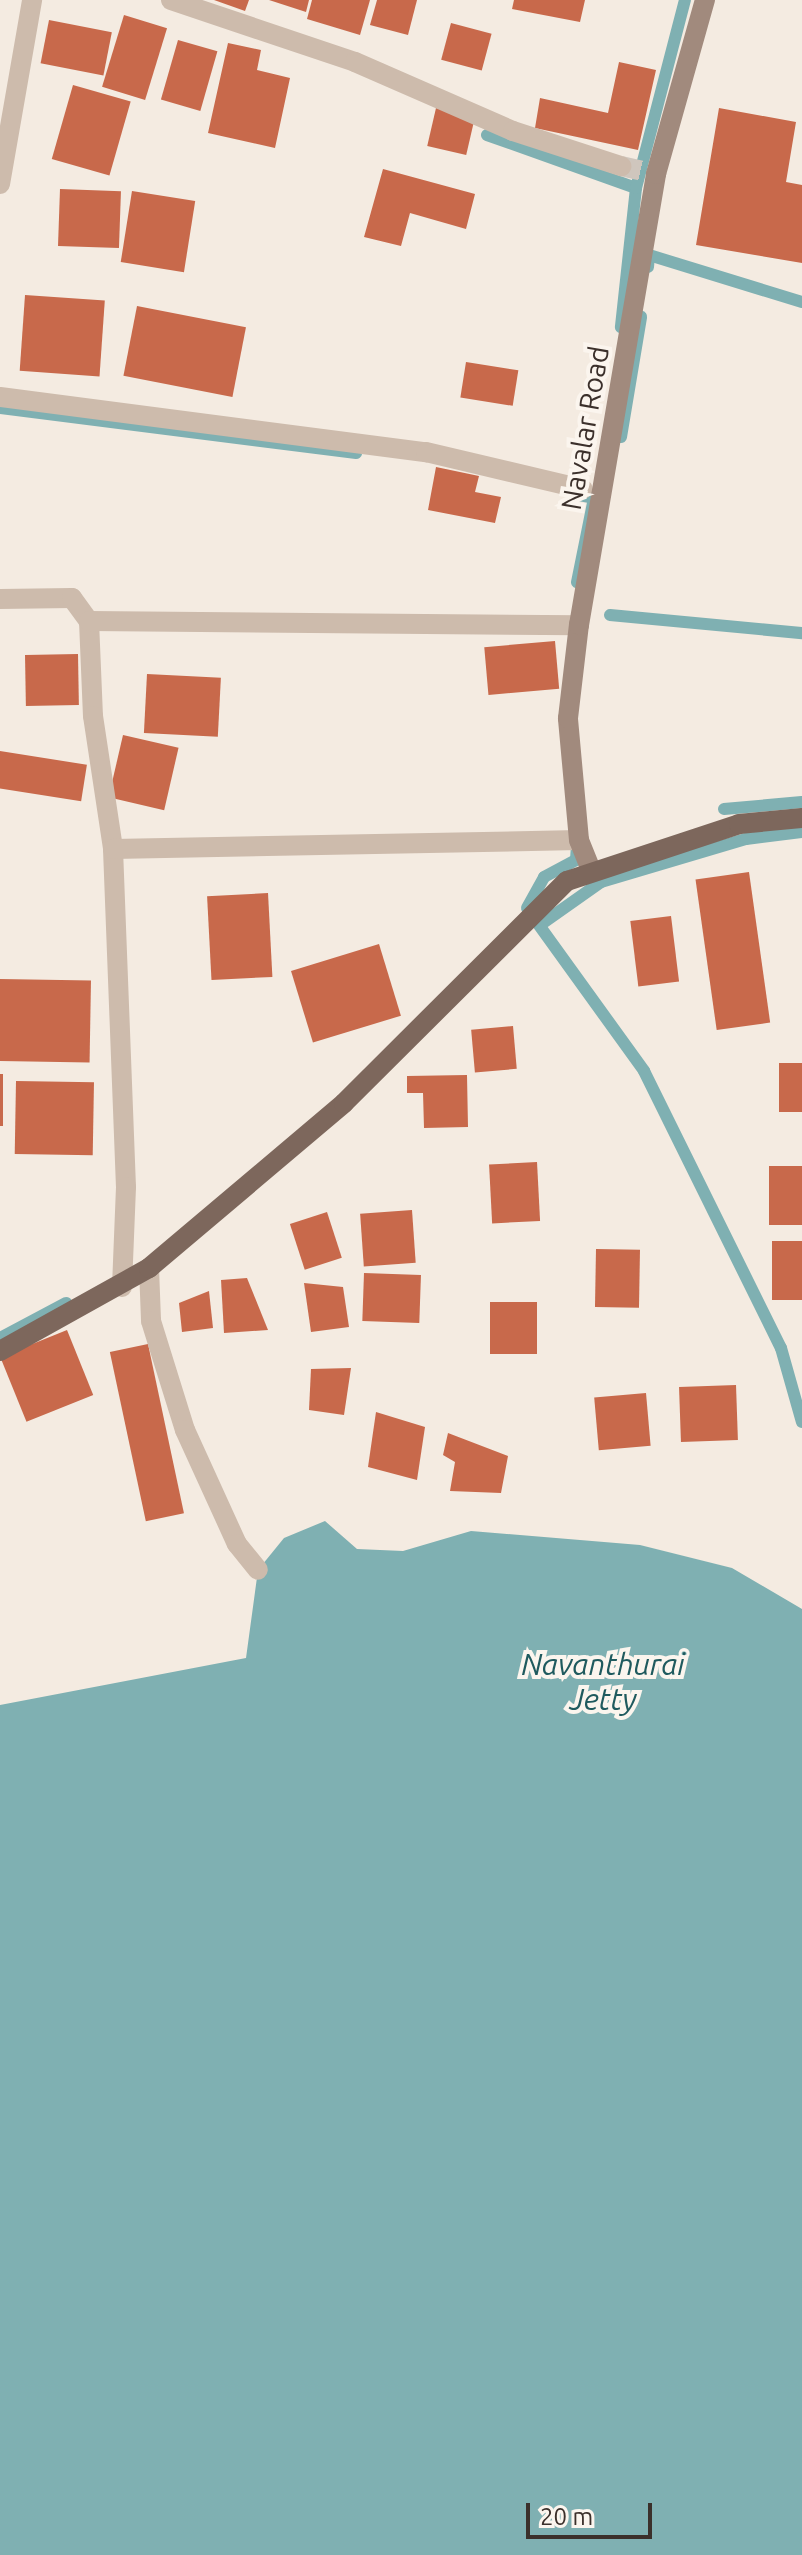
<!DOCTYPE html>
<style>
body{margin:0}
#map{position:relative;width:802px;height:2555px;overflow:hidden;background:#f4ebe1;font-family:Ubuntu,sans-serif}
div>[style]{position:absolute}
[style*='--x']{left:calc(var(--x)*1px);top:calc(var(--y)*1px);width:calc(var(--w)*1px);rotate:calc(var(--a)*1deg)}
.water>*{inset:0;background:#7fb0b2}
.stream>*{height:12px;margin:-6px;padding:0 6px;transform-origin:6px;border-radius:6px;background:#7fb0b2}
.building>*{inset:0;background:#c8694b;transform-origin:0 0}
.street-tunnel>*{height:20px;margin-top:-10px;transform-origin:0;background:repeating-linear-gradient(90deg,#cfc6bd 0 20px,transparent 0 30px)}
.street>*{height:20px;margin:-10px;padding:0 10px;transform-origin:10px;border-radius:10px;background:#cdbbac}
.secondary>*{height:20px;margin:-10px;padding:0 10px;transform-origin:10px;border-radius:10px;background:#a18a7d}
.primary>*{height:20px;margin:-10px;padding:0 10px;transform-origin:10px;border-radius:10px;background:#7d675c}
span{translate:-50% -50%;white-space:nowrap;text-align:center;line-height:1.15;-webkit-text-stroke:8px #fbf5ee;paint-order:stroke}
.street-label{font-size:28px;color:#3b302b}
.water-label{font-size:30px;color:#1f5a5e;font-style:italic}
.scale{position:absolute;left:526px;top:2503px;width:126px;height:36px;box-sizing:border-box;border:4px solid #3b302b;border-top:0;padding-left:10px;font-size:24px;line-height:28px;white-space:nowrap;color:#3b302b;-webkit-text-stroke:6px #fbf5ee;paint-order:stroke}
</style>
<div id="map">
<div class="water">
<i style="clip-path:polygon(325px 1521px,357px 1549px,403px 1551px,471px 1531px,640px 1545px,732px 1568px,802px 1609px,802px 2555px,0 2555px,0 1705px,246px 1658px,258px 1570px,284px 1538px)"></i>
</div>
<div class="stream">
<i style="--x:487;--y:135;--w:158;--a:19.6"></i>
<i style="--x:636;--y:188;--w:140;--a:96.2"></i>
<i style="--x:636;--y:188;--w:194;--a:-75.4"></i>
<i style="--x:648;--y:267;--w:12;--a:-85"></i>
<i style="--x:649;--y:255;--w:160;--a:17.1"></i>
<i style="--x:0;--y:408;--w:359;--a:7.2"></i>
<i style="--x:621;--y:437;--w:122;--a:-80.5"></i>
<i style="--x:574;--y:494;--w:20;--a:11"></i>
<i style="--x:594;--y:498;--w:86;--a:101.4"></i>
<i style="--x:610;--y:615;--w:193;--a:5.4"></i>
<i style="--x:724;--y:809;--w:78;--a:-5.1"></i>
<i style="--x:527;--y:908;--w:35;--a:-61"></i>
<i style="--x:544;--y:877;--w:36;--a:-28"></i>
<i style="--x:576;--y:860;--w:14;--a:-86"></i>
<i style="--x:536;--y:921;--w:185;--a:54.2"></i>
<i style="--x:644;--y:1071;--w:309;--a:63.7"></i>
<i style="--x:781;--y:1348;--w:77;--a:74.2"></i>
<i style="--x:540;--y:925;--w:75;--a:-35.2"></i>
<i style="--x:601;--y:882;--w:151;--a:-16.5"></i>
<i style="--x:746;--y:839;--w:56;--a:-7.1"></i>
<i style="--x:0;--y:1338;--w:75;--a:-27.9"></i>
</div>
<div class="building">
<i style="clip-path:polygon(214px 0,249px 0,245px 11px)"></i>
<i style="clip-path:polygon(269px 0,309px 0,306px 12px)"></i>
<i style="clip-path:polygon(312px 0,370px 0,360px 35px,307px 19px)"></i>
<i style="clip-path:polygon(377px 0,417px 0,408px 35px,370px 25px)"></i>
<i style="clip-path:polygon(514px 0,585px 0,580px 22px,512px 9px)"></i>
<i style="left:124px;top:15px;width:45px;height:75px;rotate:17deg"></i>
<i style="left:49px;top:20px;width:64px;height:44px;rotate:11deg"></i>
<i style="left:451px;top:23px;width:42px;height:38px;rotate:15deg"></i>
<i style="left:178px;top:40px;width:41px;height:62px;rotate:16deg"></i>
<i style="clip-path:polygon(228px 43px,261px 50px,257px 70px,290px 78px,275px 148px,208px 133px)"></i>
<i style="clip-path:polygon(619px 62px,656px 70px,638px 150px,535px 128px,540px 98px,608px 113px)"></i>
<i style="left:73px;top:85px;width:60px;height:77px;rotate:16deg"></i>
<i style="left:436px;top:108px;width:40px;height:39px;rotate:13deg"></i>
<i style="clip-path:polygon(719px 108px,796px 122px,786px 182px,802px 185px,802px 263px,696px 245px)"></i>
<i style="clip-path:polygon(383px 169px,475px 194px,466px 229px,410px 213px,401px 246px,364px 237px)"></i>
<i style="left:60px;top:189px;width:61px;height:57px;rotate:2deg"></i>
<i style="left:132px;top:191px;width:64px;height:72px;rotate:9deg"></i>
<i style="left:25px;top:295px;width:80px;height:76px;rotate:4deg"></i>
<i style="left:137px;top:306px;width:111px;height:71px;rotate:11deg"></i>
<i style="left:466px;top:362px;width:53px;height:36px;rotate:9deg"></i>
<i style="clip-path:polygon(436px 467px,479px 476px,475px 492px,501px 497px,495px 523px,428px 510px)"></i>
<i style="left:555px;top:641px;width:48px;height:71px;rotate:85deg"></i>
<i style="left:78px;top:654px;width:51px;height:53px;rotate:89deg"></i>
<i style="left:147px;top:674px;width:74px;height:59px;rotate:3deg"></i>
<i style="left:123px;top:735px;width:57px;height:64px;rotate:13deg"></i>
<i style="left:0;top:751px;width:88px;height:37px;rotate:9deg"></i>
<i style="left:749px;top:872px;width:152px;height:54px;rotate:82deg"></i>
<i style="left:268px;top:893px;width:84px;height:61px;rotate:87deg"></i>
<i style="left:671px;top:916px;width:66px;height:41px;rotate:83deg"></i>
<i style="left:379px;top:944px;width:75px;height:92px;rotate:73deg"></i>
<i style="left:0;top:979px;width:91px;height:82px;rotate:1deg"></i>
<i style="left:513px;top:1026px;width:43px;height:42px;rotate:85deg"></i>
<i style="left:802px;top:1063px;width:49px;height:23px;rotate:90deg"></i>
<i style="left:0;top:1074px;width:3px;height:52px"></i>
<i style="clip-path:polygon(467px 1075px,468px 1127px,424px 1128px,423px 1093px,407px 1093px,407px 1076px)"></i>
<i style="left:16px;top:1081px;width:78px;height:73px;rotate:1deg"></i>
<i style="left:537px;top:1162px;width:59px;height:48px;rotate:87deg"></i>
<i style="left:802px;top:1166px;width:59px;height:33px;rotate:90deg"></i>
<i style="left:412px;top:1210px;width:53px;height:52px;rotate:86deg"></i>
<i style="left:327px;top:1212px;width:48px;height:39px;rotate:72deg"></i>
<i style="left:802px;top:1241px;width:59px;height:30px;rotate:90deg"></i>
<i style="left:596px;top:1249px;width:44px;height:58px;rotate:1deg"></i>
<i style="left:364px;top:1273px;width:57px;height:48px;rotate:2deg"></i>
<i style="clip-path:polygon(247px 1278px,268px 1330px,224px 1333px,221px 1280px)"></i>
<i style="clip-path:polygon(304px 1283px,343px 1287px,349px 1327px,311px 1332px)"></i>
<i style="clip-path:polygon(209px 1291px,213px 1328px,182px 1332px,179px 1303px)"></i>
<i style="left:490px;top:1302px;width:47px;height:52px"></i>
<i style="left:67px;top:1330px;width:70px;height:72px;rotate:68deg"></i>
<i style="left:148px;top:1344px;width:173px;height:39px;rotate:78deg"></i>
<i style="clip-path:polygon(351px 1368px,344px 1415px,309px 1410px,311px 1369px)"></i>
<i style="left:736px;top:1385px;width:55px;height:57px;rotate:88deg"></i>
<i style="left:646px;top:1393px;width:53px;height:52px;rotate:85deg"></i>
<i style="clip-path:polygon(376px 1412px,425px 1427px,417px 1480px,368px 1467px)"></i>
<i style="clip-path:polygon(448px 1433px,508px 1456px,501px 1493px,450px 1491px,455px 1462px,443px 1455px)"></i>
</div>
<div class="street-tunnel">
<i style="--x:621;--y:166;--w:36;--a:13"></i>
</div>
<div class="street">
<i style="--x:171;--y:0;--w:194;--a:18.6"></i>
<i style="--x:355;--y:62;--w:172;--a:23.6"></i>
<i style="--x:513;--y:131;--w:114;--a:18"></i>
<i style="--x:0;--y:184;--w:187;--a:-80.1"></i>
<i style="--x:0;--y:397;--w:430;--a:7.4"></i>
<i style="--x:426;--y:452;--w:161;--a:13.3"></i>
<i style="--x:0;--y:599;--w:72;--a:-0.8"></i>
<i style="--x:72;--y:598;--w:29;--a:54"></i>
<i style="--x:89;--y:621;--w:95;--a:87.6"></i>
<i style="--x:93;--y:716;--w:134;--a:81.4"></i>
<i style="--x:113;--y:849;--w:338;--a:87.8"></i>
<i style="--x:126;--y:1187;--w:100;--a:92.3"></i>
<i style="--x:89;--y:621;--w:490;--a:0.5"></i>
<i style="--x:113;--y:849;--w:466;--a:-1.1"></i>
<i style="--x:149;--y:1268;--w:53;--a:87.8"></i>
<i style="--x:151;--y:1321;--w:114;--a:72.7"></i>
<i style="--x:185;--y:1430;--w:125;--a:65.5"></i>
<i style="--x:237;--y:1544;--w:33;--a:51"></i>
</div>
<div class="secondary">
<i style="--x:591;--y:870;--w:32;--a:-112"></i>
<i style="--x:579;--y:840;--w:122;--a:-95.2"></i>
<i style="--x:568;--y:718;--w:94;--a:-83.3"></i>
<i style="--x:579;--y:625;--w:458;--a:-80.3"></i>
<i style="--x:656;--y:174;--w:181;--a:-74.3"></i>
</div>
<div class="primary">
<i style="--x:0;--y:1351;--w:171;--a:-29.1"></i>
<i style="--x:149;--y:1268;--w:255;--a:-40.2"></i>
<i style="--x:344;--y:1103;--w:315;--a:-44.9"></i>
<i style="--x:567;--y:881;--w:181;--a:-18.3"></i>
<i style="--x:739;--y:824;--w:63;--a:-5.4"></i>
</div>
<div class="street-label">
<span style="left:585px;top:428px;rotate:-80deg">Navalar Road</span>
</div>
<div class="water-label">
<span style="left:603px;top:1681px">Navanthurai<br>Jetty</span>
</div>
<div class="scale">20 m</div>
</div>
